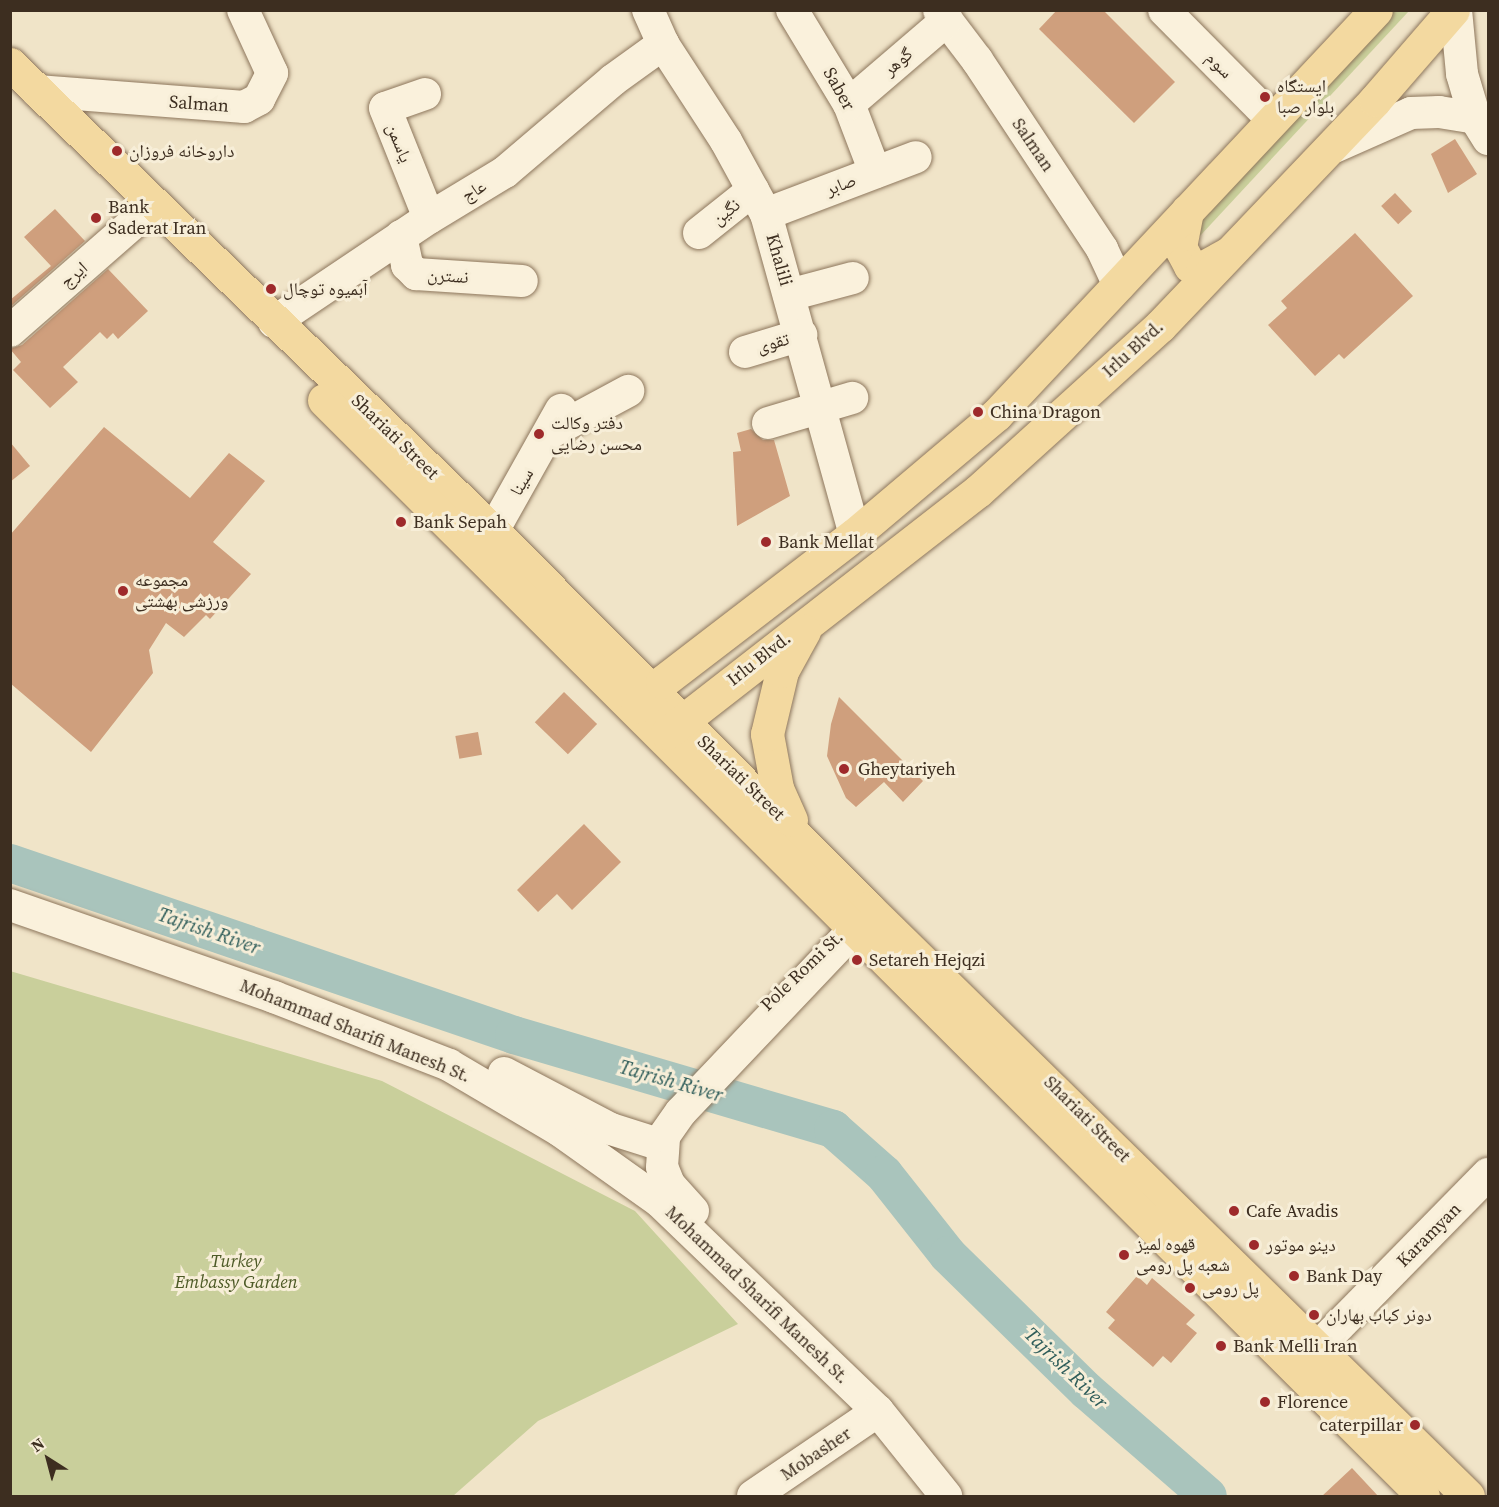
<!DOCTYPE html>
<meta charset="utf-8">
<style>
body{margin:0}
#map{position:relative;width:1499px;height:1507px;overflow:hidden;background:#f0e4c8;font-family:"Source Serif 4","Noto Naskh Arabic",serif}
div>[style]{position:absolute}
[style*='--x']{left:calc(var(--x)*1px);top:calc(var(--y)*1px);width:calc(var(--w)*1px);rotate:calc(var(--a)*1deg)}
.green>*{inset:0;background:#c9cf9b}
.river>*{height:38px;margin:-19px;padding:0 19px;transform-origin:19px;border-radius:19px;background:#a9c4bc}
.building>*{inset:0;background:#cf9f7d;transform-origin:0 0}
.roads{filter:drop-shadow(0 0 2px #8d765c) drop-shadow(0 0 2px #8d765c)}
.minor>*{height:32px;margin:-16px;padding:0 16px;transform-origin:16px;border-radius:16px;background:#faf1dc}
.major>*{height:33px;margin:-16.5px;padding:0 16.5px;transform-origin:16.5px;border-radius:16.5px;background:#f3d9a0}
.dots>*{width:16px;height:16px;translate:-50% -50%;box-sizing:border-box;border:3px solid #f7eed8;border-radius:50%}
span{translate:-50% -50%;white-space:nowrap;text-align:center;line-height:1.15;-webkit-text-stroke:6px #f7eed8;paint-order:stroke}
.street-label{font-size:18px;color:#3d2e20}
.poi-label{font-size:18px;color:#3d2e20}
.left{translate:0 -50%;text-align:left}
.right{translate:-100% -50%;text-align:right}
.park-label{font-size:18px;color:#4d5a26;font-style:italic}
.water-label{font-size:20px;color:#2f5d5a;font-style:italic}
.frame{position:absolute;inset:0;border:12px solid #3d2e20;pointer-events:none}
.north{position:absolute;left:18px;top:1429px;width:60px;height:60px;-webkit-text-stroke:4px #f7eed8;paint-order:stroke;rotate:324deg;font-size:16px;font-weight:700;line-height:24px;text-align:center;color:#3d2e20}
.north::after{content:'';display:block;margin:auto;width:21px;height:27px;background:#3d2e20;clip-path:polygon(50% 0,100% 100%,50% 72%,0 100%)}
</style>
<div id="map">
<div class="green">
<i style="clip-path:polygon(1390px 11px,1409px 11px,1199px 237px,1191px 235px,1188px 221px)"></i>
<i style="clip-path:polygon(10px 971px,382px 1081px,635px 1211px,738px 1324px,538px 1421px,453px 1496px,11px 1496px)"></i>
</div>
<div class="river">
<i style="--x:10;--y:863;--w:533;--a:18.84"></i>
<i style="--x:514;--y:1035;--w:333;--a:16.4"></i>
<i style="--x:833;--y:1129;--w:68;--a:41.4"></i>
<i style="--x:884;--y:1174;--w:103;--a:51.7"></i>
<i style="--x:948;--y:1255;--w:194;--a:44.4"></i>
<i style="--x:1087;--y:1391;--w:160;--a:41"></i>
</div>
<div class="building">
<i style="clip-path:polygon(1057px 10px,1103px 10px,1175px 82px,1134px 123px,1039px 29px)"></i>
<i style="clip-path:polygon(1455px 139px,1477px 174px,1448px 193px,1431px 154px)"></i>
<i style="left:1395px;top:193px;width:25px;height:19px;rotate:47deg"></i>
<i style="clip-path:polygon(55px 209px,85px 241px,10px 307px,10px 300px,51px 266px,24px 237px)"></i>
<i style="clip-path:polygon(1355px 233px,1413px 296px,1344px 359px,1339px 354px,1315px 376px,1268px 325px,1287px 308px,1281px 301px)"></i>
<i style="clip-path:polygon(108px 269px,148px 311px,118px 339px,113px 333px,107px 339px,100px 332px,63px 367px,78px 382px,50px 408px,13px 370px,21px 362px,10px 349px,22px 345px)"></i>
<i style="clip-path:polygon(104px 427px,190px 498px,229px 453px,265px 481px,213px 542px,251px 574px,210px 619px,206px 615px,184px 637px,166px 623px,149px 650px,153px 673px,91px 752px,10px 683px,10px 535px)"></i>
<i style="clip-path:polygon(751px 429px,763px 440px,774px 440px,790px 496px,737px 526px,733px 452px,741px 451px,737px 433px)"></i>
<i style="clip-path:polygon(10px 442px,30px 466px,10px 482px)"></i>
<i style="left:564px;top:692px;width:46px;height:42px;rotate:44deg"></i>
<i style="clip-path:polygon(839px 697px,923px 781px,903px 802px,884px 782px,856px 807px,846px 798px,827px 756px,831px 724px)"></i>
<i style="left:478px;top:732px;width:23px;height:23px;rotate:80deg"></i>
<i style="clip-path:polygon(584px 824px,621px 862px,572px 910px,557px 894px,538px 912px,517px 890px)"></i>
<i style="clip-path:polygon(1137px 1276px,1147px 1285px,1152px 1278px,1195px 1315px,1186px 1324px,1197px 1333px,1171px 1363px,1163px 1356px,1153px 1367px,1108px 1328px,1115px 1320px,1106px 1312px)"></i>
<i style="clip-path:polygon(1352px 1468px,1379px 1497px,1321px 1497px)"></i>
</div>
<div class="roads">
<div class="minor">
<i style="--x:648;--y:10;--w:37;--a:66"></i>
<i style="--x:663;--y:44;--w:116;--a:57"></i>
<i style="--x:726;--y:141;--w:83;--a:61.3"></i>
<i style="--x:766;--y:214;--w:332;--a:74.5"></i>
<i style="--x:792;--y:10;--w:110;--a:58.8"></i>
<i style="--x:849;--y:104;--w:73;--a:69.1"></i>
<i style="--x:939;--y:10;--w:63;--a:52.8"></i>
<i style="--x:977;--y:60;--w:227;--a:56.5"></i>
<i style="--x:1102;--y:249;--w:40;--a:65"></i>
<i style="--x:1164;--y:10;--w:155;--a:45.3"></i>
<i style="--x:1456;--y:10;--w:64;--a:84.6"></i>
<i style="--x:1462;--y:74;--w:46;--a:73.5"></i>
<i style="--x:1475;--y:118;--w:25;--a:58"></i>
<i style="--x:37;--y:91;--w:208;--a:4.4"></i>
<i style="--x:244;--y:107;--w:17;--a:-28"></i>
<i style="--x:259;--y:99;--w:29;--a:-63"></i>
<i style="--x:272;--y:73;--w:69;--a:-114.7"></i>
<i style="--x:425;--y:94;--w:42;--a:160.7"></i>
<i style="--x:385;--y:108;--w:118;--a:68.2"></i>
<i style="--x:849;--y:104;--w:129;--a:-40.6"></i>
<i style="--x:1334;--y:147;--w:84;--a:-23.8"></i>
<i style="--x:1411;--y:113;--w:28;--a:-2"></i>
<i style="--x:1439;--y:112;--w:36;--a:9"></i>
<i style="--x:766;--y:214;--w:160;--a:-20.8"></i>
<i style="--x:699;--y:233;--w:69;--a:-38.5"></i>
<i style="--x:401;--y:236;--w:30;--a:78"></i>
<i style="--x:407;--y:265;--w:13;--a:45"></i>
<i style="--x:416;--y:274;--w:106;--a:3.8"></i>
<i style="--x:789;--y:295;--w:66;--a:-14.9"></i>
<i style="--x:274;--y:322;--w:187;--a:-33.9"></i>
<i style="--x:429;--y:218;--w:89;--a:-31.2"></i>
<i style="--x:505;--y:172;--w:142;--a:-40.4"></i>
<i style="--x:613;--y:80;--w:62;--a:-35.8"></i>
<i style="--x:10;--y:331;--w:170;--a:-41.2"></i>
<i style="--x:745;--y:352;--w:59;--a:-16.9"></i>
<i style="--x:768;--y:423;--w:88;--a:-16.6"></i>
<i style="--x:550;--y:433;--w:89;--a:-28.3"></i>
<i style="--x:493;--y:531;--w:139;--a:-60.7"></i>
<i style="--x:10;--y:905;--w:280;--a:19.2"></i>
<i style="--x:274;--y:997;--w:188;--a:21.2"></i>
<i style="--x:449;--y:1065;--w:128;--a:30.6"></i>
<i style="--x:559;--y:1130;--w:123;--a:35.4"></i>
<i style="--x:659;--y:1201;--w:303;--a:43.8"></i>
<i style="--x:878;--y:1411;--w:109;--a:51.3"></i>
<i style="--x:504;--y:1073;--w:121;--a:27.6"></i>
<i style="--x:611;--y:1129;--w:52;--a:17.7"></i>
<i style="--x:693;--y:1211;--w:36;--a:-132"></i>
<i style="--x:669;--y:1184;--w:18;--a:-112"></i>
<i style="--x:662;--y:1167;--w:31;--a:-86"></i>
<i style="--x:664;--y:1136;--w:29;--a:-55"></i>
<i style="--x:681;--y:1112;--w:244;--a:-46.5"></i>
<i style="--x:849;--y:935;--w:11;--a:-75"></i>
<i style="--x:1318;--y:1347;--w:243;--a:-45.5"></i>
<i style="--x:753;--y:1496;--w:151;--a:-34.2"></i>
</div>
<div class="major">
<i style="--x:10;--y:64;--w:672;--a:44.04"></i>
<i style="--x:493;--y:531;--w:532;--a:45.15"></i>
<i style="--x:868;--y:908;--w:840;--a:44.42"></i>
<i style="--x:1187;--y:211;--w:37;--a:101"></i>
<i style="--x:1180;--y:247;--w:21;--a:62"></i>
<i style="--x:1190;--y:266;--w:12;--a:9"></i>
<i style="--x:1202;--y:268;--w:29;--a:-29"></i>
<i style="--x:324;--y:400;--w:1552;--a:44.92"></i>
<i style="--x:637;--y:707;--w:35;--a:-45"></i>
<i style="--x:662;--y:682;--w:243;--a:-37.5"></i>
<i style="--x:855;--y:534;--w:185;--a:-40.2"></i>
<i style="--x:996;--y:415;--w:555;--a:-46.82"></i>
<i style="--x:667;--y:733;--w:394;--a:-37.9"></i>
<i style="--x:978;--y:491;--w:246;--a:-42.2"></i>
<i style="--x:1160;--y:326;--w:312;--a:-46.4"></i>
<i style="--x:1375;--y:100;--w:119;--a:-49.1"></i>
<i style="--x:791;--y:820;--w:35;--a:-114"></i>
<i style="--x:777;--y:788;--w:55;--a:-100.5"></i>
<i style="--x:767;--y:734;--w:65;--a:-76.6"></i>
<i style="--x:782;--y:671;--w:46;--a:-61.2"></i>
</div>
</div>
<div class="dots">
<i style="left:1265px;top:97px;background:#9e2a2b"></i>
<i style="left:117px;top:151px;background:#9e2a2b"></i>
<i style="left:96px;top:218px;background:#9e2a2b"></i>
<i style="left:271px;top:289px;background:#9e2a2b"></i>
<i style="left:978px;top:412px;background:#9e2a2b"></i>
<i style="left:539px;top:434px;background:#9e2a2b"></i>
<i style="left:401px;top:522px;background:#9e2a2b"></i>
<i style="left:766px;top:542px;background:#9e2a2b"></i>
<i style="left:123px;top:591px;background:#9e2a2b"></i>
<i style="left:844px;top:769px;background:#9e2a2b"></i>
<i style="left:857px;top:960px;background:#9e2a2b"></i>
<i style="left:1234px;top:1211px;background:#9e2a2b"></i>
<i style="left:1254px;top:1245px;background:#9e2a2b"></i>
<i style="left:1124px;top:1255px;background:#9e2a2b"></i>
<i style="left:1294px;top:1276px;background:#9e2a2b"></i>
<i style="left:1190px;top:1288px;background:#9e2a2b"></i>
<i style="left:1314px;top:1315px;background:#9e2a2b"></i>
<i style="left:1221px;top:1346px;background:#9e2a2b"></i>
<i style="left:1265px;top:1402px;background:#9e2a2b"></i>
<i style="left:1415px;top:1425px;background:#9e2a2b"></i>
</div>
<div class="street-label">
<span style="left:898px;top:62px;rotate:-41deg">گوهر</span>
<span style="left:1219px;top:65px;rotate:45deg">سوم</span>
<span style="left:839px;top:89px;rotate:61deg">Saber</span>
<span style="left:199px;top:104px;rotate:4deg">Salman</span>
<span style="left:399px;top:143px;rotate:68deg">یاسمن</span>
<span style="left:1033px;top:145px;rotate:56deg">Salman</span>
<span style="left:841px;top:185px;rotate:-21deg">صابر</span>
<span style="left:474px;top:191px;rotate:-31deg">عاج</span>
<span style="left:726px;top:212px;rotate:-39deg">نگین</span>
<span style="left:779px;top:260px;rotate:74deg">Khalili</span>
<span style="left:74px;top:275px;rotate:-41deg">ایرج</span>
<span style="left:448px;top:276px;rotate:4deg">نسترن</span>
<span style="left:773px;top:343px;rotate:-16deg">تقوی</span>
<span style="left:1133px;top:349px;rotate:-42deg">Irlu Blvd.</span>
<span style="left:395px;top:437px;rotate:44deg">Shariati Street</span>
<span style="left:522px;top:482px;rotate:-60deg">سینا</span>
<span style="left:759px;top:659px;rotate:-38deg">Irlu Blvd.</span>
<span style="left:741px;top:778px;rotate:44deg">Shariati Street</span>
<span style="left:802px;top:971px;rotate:-44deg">Pole Romi St.</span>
<span style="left:355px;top:1031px;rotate:22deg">Mohammad Sharifi Manesh St.</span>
<span style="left:1087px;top:1119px;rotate:45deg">Shariati Street</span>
<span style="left:1429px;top:1235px;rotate:-45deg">Karamyan</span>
<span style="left:757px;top:1295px;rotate:44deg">Mohammad Sharifi Manesh St.</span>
<span style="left:816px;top:1454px;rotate:-34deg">Mobasher</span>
</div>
<div class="poi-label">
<span class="left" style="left:1277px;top:97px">ایستگاه<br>بلوار صبا</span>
<span class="left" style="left:129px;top:151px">داروخانه فروزان</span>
<span class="left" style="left:108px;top:218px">Bank<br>Saderat Iran</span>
<span class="left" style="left:283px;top:289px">آبمیوه توچال</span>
<span class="left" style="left:990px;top:412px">China Dragon</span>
<span class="left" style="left:551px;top:434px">دفتر وکالت<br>محسن رضایی</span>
<span class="left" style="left:413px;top:522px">Bank Sepah</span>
<span class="left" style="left:778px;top:542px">Bank Mellat</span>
<span class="left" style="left:135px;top:591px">مجموعه<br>ورزشی بهشتی</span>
<span class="left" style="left:858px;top:769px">Gheytariyeh</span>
<span class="left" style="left:869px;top:960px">Setareh Hejqzi</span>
<span class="left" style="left:1246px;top:1211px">Cafe Avadis</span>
<span class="left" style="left:1136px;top:1255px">قهوه لمیز<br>شعبه پل رومی</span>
<span class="left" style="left:1266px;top:1245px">دینو موتور</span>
<span class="left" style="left:1306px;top:1276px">Bank Day</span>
<span class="left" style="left:1202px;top:1288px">پل رومی</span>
<span class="left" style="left:1326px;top:1315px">دونر کباب بهاران</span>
<span class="left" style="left:1233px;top:1346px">Bank Melli Iran</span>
<span class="left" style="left:1277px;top:1402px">Florence</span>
<span class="right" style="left:1403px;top:1425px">caterpillar</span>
</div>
<div class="park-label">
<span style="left:236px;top:1272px">Turkey<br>Embassy Garden</span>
</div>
<div class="water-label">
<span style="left:209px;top:931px;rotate:19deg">Tajrish River</span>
<span style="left:671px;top:1081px;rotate:16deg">Tajrish River</span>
<span style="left:1066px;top:1368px;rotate:44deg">Tajrish River</span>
</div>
<div class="frame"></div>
<div class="north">N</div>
</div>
